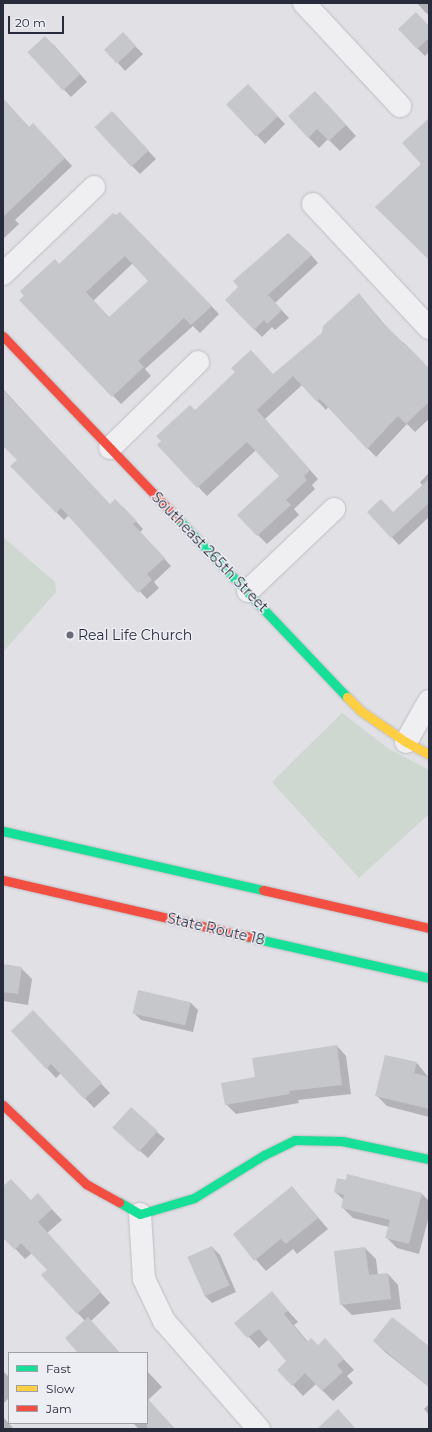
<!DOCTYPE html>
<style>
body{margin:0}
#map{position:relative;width:432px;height:1432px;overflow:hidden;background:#e0e0e5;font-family:Montserrat,sans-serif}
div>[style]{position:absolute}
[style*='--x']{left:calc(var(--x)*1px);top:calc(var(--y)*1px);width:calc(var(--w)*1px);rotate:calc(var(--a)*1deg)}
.green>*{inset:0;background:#ced7d0}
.shadow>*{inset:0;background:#0003}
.building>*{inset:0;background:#c6c7cb;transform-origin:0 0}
.roads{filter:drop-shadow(0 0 1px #bebec3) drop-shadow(0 0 1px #bebec3)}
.street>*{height:22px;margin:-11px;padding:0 11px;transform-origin:11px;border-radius:11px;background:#efeff1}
.fast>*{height:9px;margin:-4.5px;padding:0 4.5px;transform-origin:4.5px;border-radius:4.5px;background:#16e098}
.slow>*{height:9px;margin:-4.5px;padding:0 4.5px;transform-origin:4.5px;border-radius:4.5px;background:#ffcf43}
.jam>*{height:9px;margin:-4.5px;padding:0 4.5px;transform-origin:4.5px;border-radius:4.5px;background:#f24e42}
.dots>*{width:11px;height:11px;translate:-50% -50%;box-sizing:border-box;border:2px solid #edeef4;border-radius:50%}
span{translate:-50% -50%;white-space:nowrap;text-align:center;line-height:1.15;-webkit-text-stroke:3px #edeef4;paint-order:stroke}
.street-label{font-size:14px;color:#282b3c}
.poi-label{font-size:14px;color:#282b3c}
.left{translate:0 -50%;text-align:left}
.frame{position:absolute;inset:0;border:4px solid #282b3c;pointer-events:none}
.legend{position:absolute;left:8px;top:1352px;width:140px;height:72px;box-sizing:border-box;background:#edeef4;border:1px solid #9ea0aa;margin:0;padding:5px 7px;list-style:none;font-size:12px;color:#282b3c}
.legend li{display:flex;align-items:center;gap:8px;height:20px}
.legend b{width:20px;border:1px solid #9ea0aa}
.scale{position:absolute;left:8px;top:16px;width:56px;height:18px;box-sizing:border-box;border:2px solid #282b3c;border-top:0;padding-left:5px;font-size:12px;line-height:14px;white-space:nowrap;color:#282b3c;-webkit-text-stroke:3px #edeef4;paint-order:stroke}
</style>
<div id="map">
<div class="green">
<i style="clip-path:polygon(3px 537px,55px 582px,56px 592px,3px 652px)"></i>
<i style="clip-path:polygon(342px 713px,389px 749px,429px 770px,429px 814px,359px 878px,272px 782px)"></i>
</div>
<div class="shadow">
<i style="clip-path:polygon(417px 3px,429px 3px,429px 15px,425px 12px)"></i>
<i style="clip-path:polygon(429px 26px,429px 52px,425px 56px,417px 48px)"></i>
<i style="clip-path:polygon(130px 41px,143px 54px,125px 71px,118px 63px)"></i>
<i style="clip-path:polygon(53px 44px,87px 82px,71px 97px,29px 53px)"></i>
<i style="clip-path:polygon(256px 93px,285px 124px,265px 144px,228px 105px)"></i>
<i style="clip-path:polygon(3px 99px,30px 128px,41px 132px,72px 166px,15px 220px,19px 224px,3px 239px)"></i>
<i style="clip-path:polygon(326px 103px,356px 136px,340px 151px,328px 139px,319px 148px,308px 137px)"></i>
<i style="clip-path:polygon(119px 120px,156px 159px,140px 174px,132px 166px)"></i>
<i style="clip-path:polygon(evenodd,120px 213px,219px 314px,200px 333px,193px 326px,145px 369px,151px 376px,121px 404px,21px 300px,120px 213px,133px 263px,150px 281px,110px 318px,93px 301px,133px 263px)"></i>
<i style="clip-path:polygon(311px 255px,318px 263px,275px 303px,289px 318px,275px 330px,272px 327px,262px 337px,226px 300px)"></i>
<i style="clip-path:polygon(359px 294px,401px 344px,403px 342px,423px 362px,429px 375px,429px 419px,415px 432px,407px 424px,376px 457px,328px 407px,326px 410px,302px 385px,265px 419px,318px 479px,312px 485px,315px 489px,294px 509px,299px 515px,267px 544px,238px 515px,281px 476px,256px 450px,207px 496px,158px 445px,195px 411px,273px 375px,322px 333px)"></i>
<i style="clip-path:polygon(3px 389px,110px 505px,123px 507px,143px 529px,140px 532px,171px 566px,154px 582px,159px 588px,147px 599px,69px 515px,64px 520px,12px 466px,18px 460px,3px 445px)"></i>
<i style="clip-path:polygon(429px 473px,429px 517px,399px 545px,368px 512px,393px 513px,423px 486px,420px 482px)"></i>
<i style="clip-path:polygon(3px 965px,21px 968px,32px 979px,28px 1005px,3px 1001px)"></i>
<i style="clip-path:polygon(139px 991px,191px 1003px,198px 1010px,193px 1032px,141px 1020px,134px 1013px)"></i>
<i style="clip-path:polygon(42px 1021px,110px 1093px,94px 1108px,61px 1073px,56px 1078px,12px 1031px)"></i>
<i style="clip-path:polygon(337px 1046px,346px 1056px,351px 1094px,298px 1100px,299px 1103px,236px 1114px,226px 1104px)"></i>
<i style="clip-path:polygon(417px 1063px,429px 1078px,429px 1117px,387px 1106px,377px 1096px)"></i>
<i style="clip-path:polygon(157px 1132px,165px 1139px,148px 1158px,122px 1135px)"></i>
<i style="clip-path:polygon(292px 1187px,328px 1229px,297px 1254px,293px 1249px,266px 1271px,234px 1235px)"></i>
<i style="clip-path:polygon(3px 1188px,31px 1201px,48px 1205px,62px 1220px,47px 1233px,110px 1303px,91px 1321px,120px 1353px,79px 1353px,85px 1321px,43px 1275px,48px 1270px,32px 1253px,25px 1259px,3px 1236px)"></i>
<i style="clip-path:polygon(335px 1192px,421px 1193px,429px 1201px,429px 1216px,419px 1254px,397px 1248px,387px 1238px,389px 1227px,353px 1218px,342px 1207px,344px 1200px)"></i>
<i style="clip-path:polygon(212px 1247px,220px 1255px,236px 1292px,212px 1303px,204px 1295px)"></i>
<i style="clip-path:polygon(365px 1248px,376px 1259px,378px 1275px,388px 1274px,398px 1285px,401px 1309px,352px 1315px,341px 1304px)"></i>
<i style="clip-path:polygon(272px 1293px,298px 1322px,294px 1325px,308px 1342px,335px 1350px,354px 1370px,347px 1376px,353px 1383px,333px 1401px,316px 1384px,303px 1396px,293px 1385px,288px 1361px,269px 1339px,259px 1348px,236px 1323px)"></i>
<i style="clip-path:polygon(374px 1341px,429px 1348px,429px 1387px,385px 1352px)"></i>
<i style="clip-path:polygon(3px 1371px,9px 1377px,9px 1398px,3px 1404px)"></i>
<i style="clip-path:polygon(147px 1371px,162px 1387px,148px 1400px,175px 1429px,139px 1429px,133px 1423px,147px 1423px)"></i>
<i style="clip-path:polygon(429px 1404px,429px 1415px,424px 1409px)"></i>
<i style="clip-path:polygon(3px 1417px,14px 1429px,3px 1429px)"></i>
</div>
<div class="building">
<i style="clip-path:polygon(416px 12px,429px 26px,429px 38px,417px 49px,398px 29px)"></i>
<i style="left:123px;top:32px;width:19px;height:26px;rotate:47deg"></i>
<i style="left:45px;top:36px;width:52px;height:24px;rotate:47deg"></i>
<i style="left:248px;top:84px;width:44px;height:30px;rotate:47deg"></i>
<i style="clip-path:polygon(315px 91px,346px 125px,329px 141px,317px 129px,308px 138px,288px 116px)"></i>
<i style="clip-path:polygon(3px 98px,29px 127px,33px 123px,65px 158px,3px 217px)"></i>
<i style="left:112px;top:111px;width:54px;height:24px;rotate:47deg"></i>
<i style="clip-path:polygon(429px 118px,429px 260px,375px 207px,421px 164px,402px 143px)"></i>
<i style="clip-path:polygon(evenodd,120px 212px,212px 306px,191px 325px,184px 318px,138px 361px,144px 367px,112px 397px,19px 300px,24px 296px,20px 291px,55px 259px,59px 264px,113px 213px,116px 215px,120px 212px,125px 256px,148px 281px,109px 317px,86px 292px,125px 256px)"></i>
<i style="clip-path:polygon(288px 233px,312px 255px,268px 295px,282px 310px,267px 324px,264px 320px,254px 330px,225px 300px,238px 287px,233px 281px)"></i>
<i style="clip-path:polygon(359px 293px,380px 320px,429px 368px,429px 402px,406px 424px,398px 416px,367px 449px,323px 402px,319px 399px,317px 402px,293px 376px,257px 410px,310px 470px,304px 476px,307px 480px,286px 500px,291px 505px,257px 536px,237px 515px,279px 476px,247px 442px,197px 488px,157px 445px,161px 441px,156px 436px,190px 405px,195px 410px,235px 372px,231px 368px,251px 350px,273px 374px,322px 333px,323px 326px)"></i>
<i style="clip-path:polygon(3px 390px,110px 504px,115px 499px,137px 521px,133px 524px,165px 558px,147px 574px,152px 580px,138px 593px,61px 508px,56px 513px,10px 466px,17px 460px,3px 446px)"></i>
<i style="clip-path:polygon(429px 479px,429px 503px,391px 538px,367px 512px,381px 499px,393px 512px)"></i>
<i style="clip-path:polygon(3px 964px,22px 967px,18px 994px,3px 992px)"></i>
<i style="left:138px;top:990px;width:54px;height:24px;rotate:13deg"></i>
<i style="clip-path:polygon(33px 1010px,102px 1083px,84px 1099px,51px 1064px,46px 1069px,11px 1031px)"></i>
<i style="clip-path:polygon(337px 1045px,342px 1085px,289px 1091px,290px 1094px,225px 1105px,221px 1083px,255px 1077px,252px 1058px)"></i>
<i style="clip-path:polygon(385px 1055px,417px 1062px,414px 1073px,429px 1077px,429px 1109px,375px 1096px)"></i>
<i style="left:131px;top:1107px;width:36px;height:28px;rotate:42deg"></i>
<i style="clip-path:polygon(347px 1174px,422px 1193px,409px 1244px,385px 1238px,390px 1220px,341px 1208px,344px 1195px,334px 1192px,337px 1178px,346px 1180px)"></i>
<i style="clip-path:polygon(11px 1179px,31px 1200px,38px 1193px,52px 1209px,38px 1222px,101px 1292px,77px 1314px,41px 1275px,47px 1270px,21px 1243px,15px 1250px,3px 1238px,3px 1186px)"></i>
<i style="clip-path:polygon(292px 1186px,318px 1218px,286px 1244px,281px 1239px,254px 1261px,233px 1234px)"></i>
<i style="left:212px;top:1246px;width:43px;height:27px;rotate:66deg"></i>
<i style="clip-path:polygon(365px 1247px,369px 1275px,388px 1273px,391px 1299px,340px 1305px,334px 1251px)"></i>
<i style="clip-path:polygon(272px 1291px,288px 1311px,284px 1314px,307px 1342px,311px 1338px,318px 1345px,325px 1338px,344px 1359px,337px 1365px,343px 1372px,322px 1391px,305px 1373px,292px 1386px,277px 1370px,286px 1361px,259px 1329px,247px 1338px,234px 1323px)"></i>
<i style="clip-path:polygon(88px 1317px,120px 1353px,78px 1353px,65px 1338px)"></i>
<i style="clip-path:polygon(392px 1317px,429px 1346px,429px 1387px,373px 1341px)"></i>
<i style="clip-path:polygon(147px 1398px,175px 1429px,147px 1429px)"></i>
<i style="clip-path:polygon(338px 1409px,356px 1429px,317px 1429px)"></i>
</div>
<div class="roads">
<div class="street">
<i style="--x:304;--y:3;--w:141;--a:47"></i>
<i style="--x:313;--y:204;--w:170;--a:46.9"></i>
<i style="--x:3;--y:274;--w:126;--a:-43.7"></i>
<i style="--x:110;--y:448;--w:123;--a:-44.3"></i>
<i style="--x:248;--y:591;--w:119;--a:-43.6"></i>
<i style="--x:406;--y:742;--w:47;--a:-60.7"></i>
<i style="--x:140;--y:1214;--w:65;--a:86.5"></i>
<i style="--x:144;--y:1279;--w:47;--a:64.5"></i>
<i style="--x:164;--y:1321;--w:144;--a:48.7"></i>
</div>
<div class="fast">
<i style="--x:177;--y:518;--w:247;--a:46.5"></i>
<i style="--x:3;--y:831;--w:267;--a:12.8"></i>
<i style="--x:249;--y:937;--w:185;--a:12.8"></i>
<i style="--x:119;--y:1202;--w:24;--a:30"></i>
<i style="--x:140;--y:1214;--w:56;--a:-16.5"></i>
<i style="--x:194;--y:1198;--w:82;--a:-31.6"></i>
<i style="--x:264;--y:1155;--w:34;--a:-26"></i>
<i style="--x:295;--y:1140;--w:47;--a:1.2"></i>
<i style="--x:342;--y:1141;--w:89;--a:11.7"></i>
</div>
<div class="slow">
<i style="--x:347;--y:697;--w:20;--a:45"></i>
<i style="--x:361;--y:711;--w:55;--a:34.6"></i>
<i style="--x:406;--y:742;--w:26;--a:28"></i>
</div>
<div class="jam">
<i style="--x:3;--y:336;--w:252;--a:46.3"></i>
<i style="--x:3;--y:880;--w:253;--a:13"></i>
<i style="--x:263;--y:890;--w:170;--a:12.9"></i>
<i style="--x:3;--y:1105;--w:115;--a:43.6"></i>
<i style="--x:86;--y:1184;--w:38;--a:29"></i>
</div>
</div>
<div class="dots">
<i style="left:70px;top:635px;background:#686a77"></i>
</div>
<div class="street-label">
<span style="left:210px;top:552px;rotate:46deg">Southeast 265th Street</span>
<span style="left:216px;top:929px;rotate:13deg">State Route 18</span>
</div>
<div class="poi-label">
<span class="left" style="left:78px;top:635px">Real Life Church</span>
</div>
<div class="frame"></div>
<ul class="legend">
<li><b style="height:5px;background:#16e098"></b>Fast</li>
<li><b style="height:5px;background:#ffcf43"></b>Slow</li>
<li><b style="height:5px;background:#f24e42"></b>Jam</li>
</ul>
<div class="scale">20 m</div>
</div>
